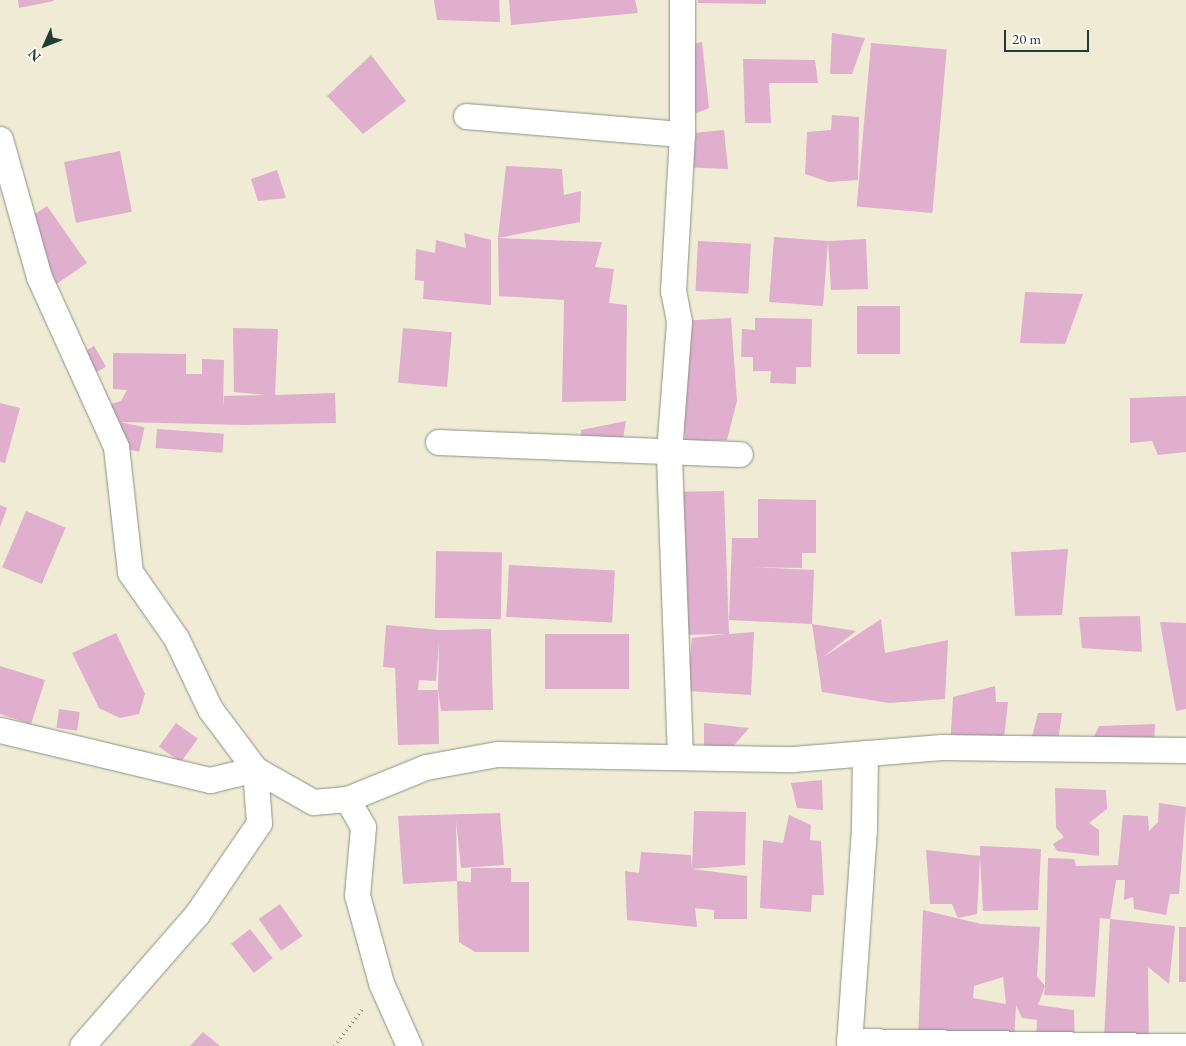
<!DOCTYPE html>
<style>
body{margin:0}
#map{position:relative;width:1186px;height:1046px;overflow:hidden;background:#f0ebd4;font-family:"EB Garamond",serif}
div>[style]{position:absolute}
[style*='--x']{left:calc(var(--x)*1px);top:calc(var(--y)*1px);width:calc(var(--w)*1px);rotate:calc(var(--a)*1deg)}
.building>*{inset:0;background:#e1afce;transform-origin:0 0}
.path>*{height:3px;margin-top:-1.5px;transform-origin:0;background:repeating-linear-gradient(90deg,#889484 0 1px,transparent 0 5px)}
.roads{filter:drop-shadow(0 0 1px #889484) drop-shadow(0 0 1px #889484)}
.street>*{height:25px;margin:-12.5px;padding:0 12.5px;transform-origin:12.5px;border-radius:12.5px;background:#fff}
span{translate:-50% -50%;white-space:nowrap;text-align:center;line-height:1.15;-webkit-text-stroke:4.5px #fdfcf7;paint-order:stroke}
.north{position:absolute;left:20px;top:20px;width:50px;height:50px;-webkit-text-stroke:4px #fdfcf7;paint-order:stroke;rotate:226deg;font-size:14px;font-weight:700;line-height:20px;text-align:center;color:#1f3d34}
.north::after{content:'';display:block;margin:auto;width:18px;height:22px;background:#1f3d34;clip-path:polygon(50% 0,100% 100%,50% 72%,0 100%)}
.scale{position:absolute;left:1004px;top:30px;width:85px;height:22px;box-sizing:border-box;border:2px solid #1f3d34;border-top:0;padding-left:6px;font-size:15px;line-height:18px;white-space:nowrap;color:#1f3d34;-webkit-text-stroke:4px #fdfcf7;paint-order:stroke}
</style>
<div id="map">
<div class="building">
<i style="clip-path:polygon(18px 0,53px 0,54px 1px,19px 8px)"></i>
<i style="clip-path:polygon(434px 0,499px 0,500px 22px,437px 20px)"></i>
<i style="clip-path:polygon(509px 0,635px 0,638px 13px,511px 25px)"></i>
<i style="clip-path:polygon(698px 0,766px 0,766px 4px,698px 3px)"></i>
<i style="clip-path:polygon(832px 33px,865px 38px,852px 74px,830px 74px)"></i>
<i style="clip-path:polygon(702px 42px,709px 108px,682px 119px,682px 46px)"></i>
<i style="left:871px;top:43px;width:76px;height:164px;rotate:5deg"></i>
<i style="clip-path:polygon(371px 55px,406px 101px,363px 134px,327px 96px)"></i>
<i style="clip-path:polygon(743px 59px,815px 60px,818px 83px,769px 83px,771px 123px,745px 123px)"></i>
<i style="clip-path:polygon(832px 115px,859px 117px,858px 180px,829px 182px,805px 174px,807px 132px,831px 130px)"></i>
<i style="clip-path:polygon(724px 130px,728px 169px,680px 167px,682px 134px)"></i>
<i style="left:120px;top:151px;width:62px;height:57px;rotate:79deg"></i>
<i style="clip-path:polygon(506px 166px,562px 169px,564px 195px,581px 191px,580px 222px,498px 238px)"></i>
<i style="clip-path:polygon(277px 170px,286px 198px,258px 201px,251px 179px)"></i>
<i style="clip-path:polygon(47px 206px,87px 263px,45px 292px,23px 222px)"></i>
<i style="clip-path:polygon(464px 233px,491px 240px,491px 305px,423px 299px,424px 281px,415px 280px,416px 249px,435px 253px,436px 240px,466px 248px)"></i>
<i style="clip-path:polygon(774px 237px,828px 241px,866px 239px,868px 289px,831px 290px,828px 241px,823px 306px,769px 302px)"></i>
<i style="clip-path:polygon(498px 238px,602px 242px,595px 267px,614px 269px,609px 303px,627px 305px,626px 401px,562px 402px,564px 300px,499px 296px)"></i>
<i style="left:698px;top:241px;width:53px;height:50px;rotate:3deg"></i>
<i style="clip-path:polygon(1025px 292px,1083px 294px,1065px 344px,1020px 343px)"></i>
<i style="left:857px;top:306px;width:43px;height:48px"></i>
<i style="clip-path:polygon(731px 318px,737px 401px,727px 440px,685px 441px,679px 321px)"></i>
<i style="clip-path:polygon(755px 318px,812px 319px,811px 367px,796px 367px,796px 384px,770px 383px,771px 371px,753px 371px,753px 357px,741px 357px,742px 329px,755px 330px)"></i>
<i style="clip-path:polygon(233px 328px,278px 329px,275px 395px,335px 393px,336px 423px,245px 425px,120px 422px,112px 419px,108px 405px,121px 401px,127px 390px,113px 389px,113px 353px,186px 354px,186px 374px,202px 374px,202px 359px,224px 360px,223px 407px,224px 396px,266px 395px,234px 392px)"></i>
<i style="left:403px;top:328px;width:49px;height:55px;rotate:5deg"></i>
<i style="left:94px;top:346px;width:24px;height:24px;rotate:60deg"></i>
<i style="clip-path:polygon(1186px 396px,1186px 452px,1158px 455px,1152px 441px,1130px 443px,1130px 398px)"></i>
<i style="clip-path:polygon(0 403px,20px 408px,5px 463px,0 462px)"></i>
<i style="clip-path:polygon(626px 421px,621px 450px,581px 449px,581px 430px)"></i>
<i style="left:120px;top:422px;width:25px;height:25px;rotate:12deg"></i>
<i style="left:157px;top:429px;width:67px;height:19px;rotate:4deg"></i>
<i style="clip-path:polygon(724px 491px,729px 634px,754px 632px,751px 695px,686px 691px,692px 638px,726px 634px,676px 635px,670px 492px)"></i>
<i style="clip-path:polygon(758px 499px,816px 500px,816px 553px,802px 553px,802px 568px,753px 567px,814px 570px,812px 624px,729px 620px,732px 538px,758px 538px)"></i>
<i style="clip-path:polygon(0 505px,7px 508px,0 527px)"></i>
<i style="left:26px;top:511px;width:43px;height:61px;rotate:23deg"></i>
<i style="clip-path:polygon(1068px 549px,1062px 615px,1015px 616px,1011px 552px)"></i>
<i style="left:436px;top:551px;width:66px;height:67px;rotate:1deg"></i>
<i style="left:509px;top:565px;width:106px;height:52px;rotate:3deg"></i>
<i style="clip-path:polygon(1140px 616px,1142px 652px,1082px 648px,1079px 617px)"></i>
<i style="clip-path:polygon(881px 619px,885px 653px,948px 640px,945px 699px,889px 703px,822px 692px,812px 624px,856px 631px,822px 658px)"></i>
<i style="clip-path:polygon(1160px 622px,1186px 623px,1186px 709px,1176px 711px)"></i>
<i style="clip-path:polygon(386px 625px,440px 630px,491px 629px,493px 710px,441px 711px,438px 690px,439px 642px,436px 681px,419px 680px,418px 690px,438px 690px,439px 744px,398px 745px,395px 668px,383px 667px)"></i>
<i style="clip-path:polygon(116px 633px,145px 694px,139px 714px,120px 718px,99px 708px,72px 653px)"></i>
<i style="left:629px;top:634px;width:55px;height:84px;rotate:90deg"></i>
<i style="clip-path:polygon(0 666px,45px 680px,31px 724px,0 714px)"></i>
<i style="clip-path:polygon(995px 686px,996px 702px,1008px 702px,1004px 739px,950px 748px,953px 697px)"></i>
<i style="left:59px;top:709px;width:21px;height:19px;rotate:8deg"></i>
<i style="clip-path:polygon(1038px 713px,1062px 713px,1057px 749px,1029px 748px)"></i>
<i style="left:176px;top:723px;width:27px;height:29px;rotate:36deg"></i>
<i style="clip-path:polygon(704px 723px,749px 728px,730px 750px,704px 758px)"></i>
<i style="clip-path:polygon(1155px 724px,1154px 750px,1091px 743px,1099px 726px)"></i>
<i style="clip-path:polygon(822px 780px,823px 810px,797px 808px,791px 783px)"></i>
<i style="clip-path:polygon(1055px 788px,1106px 790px,1107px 809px,1089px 823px,1099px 830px,1099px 856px,1057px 851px,1053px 844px,1064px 837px,1056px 828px)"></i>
<i style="clip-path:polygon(evenodd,1159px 803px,1186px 807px,1179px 894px,1170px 894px,1166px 915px,1134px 909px,1133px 897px,1124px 900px,1125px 880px,1116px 880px,1110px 919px,1100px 918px,1095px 997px,1044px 995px,1045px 986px,1038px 1005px,1074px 1010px,1075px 1044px,1036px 1044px,1037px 1020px,1022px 1018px,1016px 1005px,1014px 1043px,918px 1042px,923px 910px,981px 924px,1040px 927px,1037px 976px,1045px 986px,1048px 858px,1074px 859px,1076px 866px,1118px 865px,1123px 815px,1148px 816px,1149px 831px,1158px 822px,1159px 803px,1003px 977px,1006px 1004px,973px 998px,974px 986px,1003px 977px)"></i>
<i style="clip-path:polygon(694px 811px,746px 812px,745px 865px,692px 869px,747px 876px,747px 919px,714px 919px,714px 910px,695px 908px,697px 927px,627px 920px,625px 871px,639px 873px,641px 852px,691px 855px,692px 869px)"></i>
<i style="clip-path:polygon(500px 813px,504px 865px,461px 868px,456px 821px,457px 881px,471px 882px,471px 868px,511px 868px,511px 882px,529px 882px,529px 952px,475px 952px,459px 942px,457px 881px,403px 884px,398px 816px)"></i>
<i style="clip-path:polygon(789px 815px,811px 825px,810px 840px,821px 841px,824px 895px,812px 895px,811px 912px,760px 908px,763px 840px,783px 843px)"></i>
<i style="clip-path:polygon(980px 846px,1041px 849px,1038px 910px,983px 911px,980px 858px,977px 914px,958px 918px,952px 904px,930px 904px,926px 850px,980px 856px)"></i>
<i style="left:280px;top:904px;width:39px;height:26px;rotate:55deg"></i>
<i style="clip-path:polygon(1110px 919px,1175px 926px,1169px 984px,1148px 967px,1149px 1045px,1104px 1039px)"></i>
<i style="left:1186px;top:927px;width:55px;height:7px;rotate:90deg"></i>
<i style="left:250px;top:929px;width:37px;height:24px;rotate:52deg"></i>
<i style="clip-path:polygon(203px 1032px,220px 1046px,190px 1046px)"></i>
</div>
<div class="path">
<i style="--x:334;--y:1046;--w:48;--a:-52.7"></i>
</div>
<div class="roads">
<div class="street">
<i style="--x:466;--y:116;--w:217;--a:4.8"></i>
<i style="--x:0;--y:139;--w:143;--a:74.2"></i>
<i style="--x:39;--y:277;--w:187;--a:65.6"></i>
<i style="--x:116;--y:447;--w:126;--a:83.6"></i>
<i style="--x:130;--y:572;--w:80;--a:55.1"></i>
<i style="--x:176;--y:638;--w:79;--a:64.4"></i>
<i style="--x:210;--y:709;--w:75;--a:53.1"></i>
<i style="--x:255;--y:769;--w:54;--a:85.8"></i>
<i style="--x:259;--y:823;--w:110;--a:124.3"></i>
<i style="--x:197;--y:914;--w:175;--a:131.1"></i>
<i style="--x:438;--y:442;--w:302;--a:2.3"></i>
<i style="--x:0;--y:730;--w:216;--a:13.4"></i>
<i style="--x:210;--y:780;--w:46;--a:-13.7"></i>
<i style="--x:255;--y:769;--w:67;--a:29.6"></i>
<i style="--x:313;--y:802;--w:34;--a:-5"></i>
<i style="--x:347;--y:799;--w:85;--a:-22.1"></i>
<i style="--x:426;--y:767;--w:72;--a:-10.4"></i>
<i style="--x:497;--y:754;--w:296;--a:1"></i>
<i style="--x:793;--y:759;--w:149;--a:-4.6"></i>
<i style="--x:942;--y:747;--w:244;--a:0.7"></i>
<i style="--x:865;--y:753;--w:76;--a:90.8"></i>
<i style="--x:864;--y:829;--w:213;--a:94"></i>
<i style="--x:849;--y:1041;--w:337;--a:0.9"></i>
<i style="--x:680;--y:757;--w:305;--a:-92.1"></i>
<i style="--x:669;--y:452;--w:131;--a:-85.6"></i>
<i style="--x:679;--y:321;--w:31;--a:-101"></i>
<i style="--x:673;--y:291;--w:157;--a:-86.7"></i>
<i style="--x:682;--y:134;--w:134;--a:-90"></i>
<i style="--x:347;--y:799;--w:32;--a:60"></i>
<i style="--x:363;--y:827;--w:68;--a:95"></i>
<i style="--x:357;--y:895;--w:91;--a:74.7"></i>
<i style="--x:381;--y:983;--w:69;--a:66"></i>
</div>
</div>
<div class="north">N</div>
<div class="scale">20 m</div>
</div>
